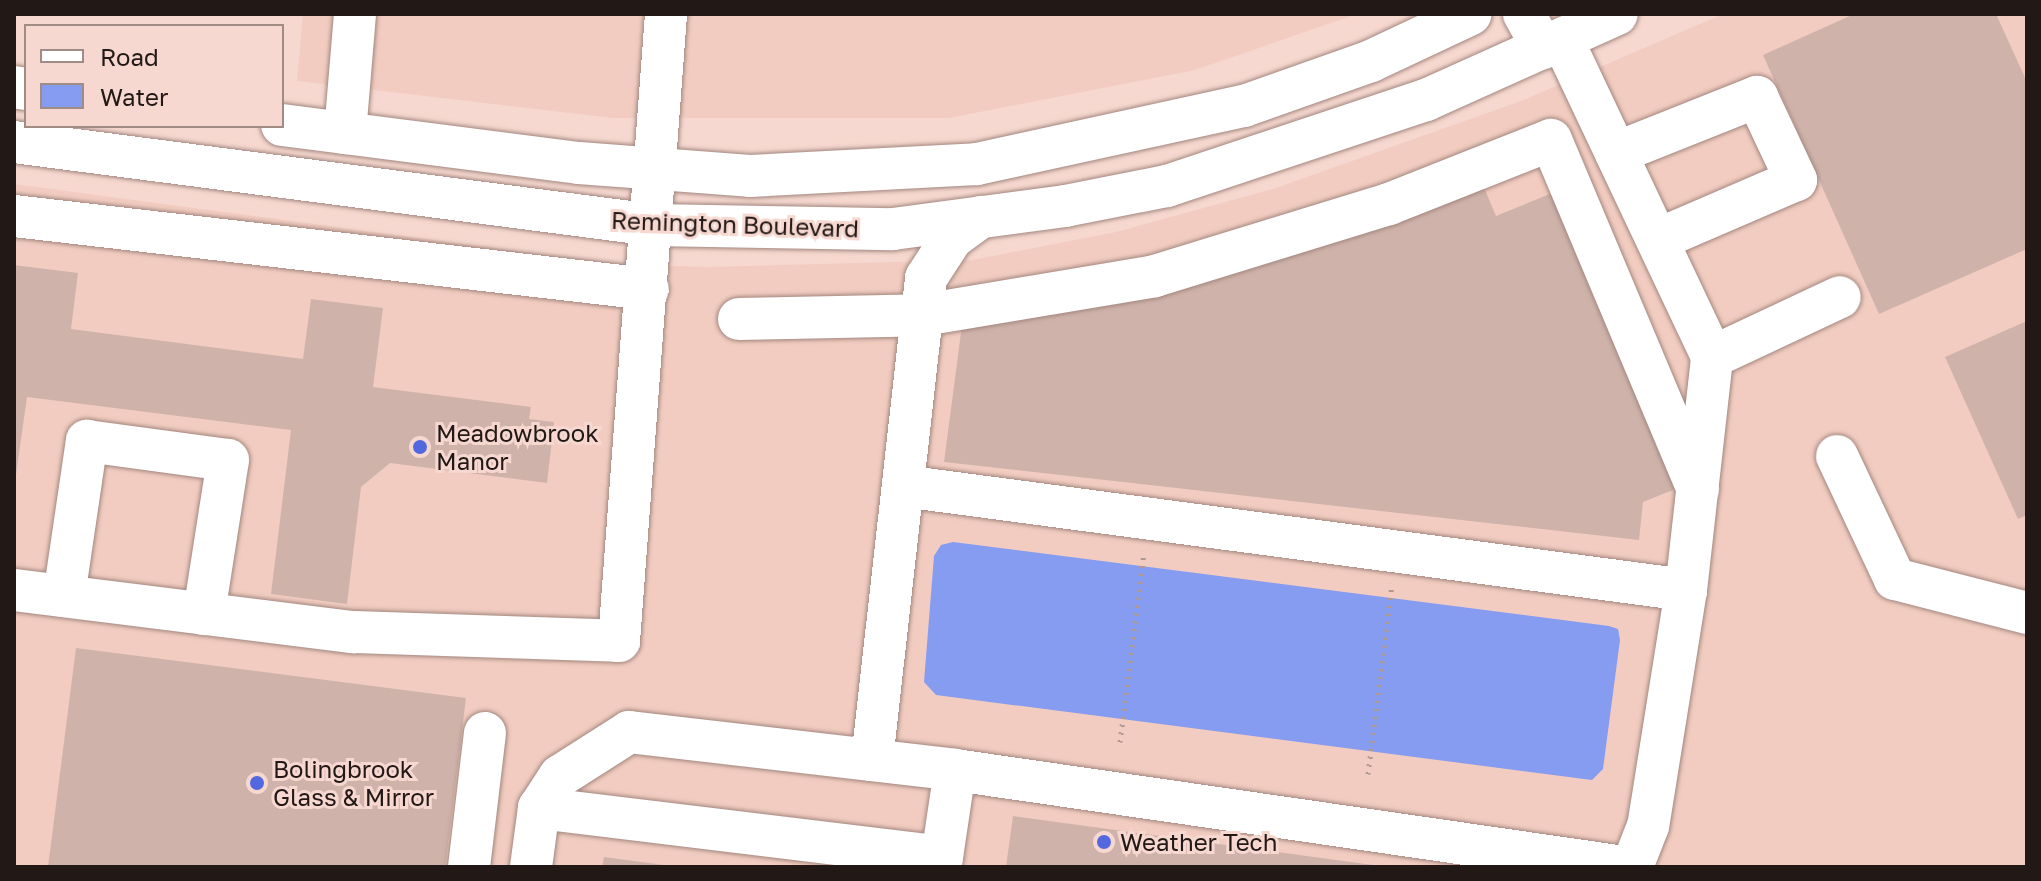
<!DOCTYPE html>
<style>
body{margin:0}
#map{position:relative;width:2041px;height:881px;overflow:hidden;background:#f6d8d0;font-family:"Golos Text",sans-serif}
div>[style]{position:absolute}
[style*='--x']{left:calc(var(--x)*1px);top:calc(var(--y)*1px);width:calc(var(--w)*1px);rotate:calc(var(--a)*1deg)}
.built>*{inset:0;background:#f2ccc1}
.water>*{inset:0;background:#869cf0}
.building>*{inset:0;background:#cfb3ab}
.path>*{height:5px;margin-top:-2.5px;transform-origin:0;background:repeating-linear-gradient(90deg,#b09992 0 2px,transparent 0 8px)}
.roads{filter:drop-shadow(0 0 2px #a2877f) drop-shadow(0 0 2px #a2877f)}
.minor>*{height:42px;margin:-21px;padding:0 21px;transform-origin:21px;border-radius:21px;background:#fff}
.dots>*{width:22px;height:22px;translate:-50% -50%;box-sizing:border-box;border:4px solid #f6d8d0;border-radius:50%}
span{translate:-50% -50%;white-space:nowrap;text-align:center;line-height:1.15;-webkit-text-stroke:6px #f6d8d0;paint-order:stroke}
.street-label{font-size:24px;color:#221815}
.poi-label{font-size:24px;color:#221815}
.left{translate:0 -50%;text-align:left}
.frame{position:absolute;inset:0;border:16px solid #221815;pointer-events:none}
.legend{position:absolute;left:24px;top:24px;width:260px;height:104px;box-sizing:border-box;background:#f6d8d0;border:2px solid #a18b85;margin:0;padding:10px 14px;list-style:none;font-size:24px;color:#221815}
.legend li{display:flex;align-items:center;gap:16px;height:40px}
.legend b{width:40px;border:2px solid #a18b85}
</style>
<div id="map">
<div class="built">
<i style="clip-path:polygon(303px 14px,1357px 14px,1195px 70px,949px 118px,612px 118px,297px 81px)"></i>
<i style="clip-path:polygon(1723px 14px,2027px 14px,2027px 867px,14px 867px,14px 184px,614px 264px,709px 267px,972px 260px,1116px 232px,1273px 189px,1521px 101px)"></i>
</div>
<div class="water">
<i style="clip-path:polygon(953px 542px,1609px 626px,1618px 629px,1620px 640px,1603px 769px,1592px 780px,936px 695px,924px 682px,934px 556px,941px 545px)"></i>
</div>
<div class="building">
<i style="clip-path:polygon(1854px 14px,1996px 14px,2027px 82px,2027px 249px,1879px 314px,1763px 55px)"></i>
<i style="clip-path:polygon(1483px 185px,1496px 216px,1552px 193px,1678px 488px,1643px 502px,1639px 540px,944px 462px,962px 325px)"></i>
<i style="clip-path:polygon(14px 265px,78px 273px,71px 329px,303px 359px,311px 299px,383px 308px,373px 387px,531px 407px,529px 419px,554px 422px,547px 483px,390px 463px,361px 487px,347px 604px,271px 594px,291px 430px,27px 397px,14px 489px)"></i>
<i style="clip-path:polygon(2027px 321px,2027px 515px,2018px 519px,1945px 357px)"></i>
<i style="clip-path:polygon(76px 648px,466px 698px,445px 867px,48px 867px)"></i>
<i style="clip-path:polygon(1013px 816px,1373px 865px,1373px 867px,1006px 867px)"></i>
<i style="clip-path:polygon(604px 857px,664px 865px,664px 867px,602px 867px)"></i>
</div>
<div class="path">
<i style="--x:1120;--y:742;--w:192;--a:-82.8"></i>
<i style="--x:1368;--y:774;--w:192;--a:-82.8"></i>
</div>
<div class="roads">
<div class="minor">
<i style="--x:1524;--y:14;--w:39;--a:61"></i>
<i style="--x:1562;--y:39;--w:352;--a:64.7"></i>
<i style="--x:1712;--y:357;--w:141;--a:-25.1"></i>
<i style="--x:14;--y:87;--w:12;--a:9"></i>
<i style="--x:282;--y:125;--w:299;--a:7.3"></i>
<i style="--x:579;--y:163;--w:171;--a:4.3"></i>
<i style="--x:750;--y:176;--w:227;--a:-3"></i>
<i style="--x:977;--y:164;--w:273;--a:-12.3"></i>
<i style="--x:1244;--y:106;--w:135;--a:-19.5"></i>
<i style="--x:1371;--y:61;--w:110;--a:-25.2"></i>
<i style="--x:345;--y:133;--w:119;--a:-85.2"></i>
<i style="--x:14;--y:142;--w:644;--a:7.4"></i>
<i style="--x:653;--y:225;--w:240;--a:1"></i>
<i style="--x:893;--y:229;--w:174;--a:-7.6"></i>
<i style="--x:1065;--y:206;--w:104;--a:-11.1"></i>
<i style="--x:1167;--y:186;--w:273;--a:-18.4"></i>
<i style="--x:1426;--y:100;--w:209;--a:-24.2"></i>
<i style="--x:1616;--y:153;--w:152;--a:-21.7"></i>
<i style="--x:1757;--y:97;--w:92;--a:64.8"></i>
<i style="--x:1796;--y:180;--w:151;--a:156.7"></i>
<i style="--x:14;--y:216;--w:638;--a:6.57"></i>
<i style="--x:739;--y:319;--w:184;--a:-1.2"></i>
<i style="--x:923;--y:315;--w:235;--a:-9.5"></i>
<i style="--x:1155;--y:276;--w:245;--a:-17.1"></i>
<i style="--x:1389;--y:204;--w:174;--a:-21.6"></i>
<i style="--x:1551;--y:140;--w:379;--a:67.2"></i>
<i style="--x:1837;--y:456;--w:136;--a:64.8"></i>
<i style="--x:1895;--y:579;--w:136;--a:14.4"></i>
<i style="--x:903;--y:486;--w:790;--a:7.57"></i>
<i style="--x:1686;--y:590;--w:239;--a:99.1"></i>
<i style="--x:1648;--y:826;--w:44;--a:111.3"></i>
<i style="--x:14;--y:590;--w:342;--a:7.1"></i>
<i style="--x:353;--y:632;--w:266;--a:1.9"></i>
<i style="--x:619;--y:641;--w:629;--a:-85.71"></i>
<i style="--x:1686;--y:590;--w:234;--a:-83.6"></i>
<i style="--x:64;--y:596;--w:157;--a:-81.6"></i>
<i style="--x:87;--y:441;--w:142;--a:7.7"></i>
<i style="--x:228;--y:460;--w:156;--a:98.9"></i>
<i style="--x:872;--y:760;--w:485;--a:-83.6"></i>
<i style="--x:926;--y:278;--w:48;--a:-57"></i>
<i style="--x:952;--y:238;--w:36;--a:-36"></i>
<i style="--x:539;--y:808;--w:406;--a:6.9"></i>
<i style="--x:942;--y:857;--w:88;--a:-81.5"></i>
<i style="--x:469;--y:867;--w:135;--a:-83.2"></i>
<i style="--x:531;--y:867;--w:60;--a:-82.3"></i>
<i style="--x:539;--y:808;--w:38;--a:-57"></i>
<i style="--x:560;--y:776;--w:82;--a:-32.5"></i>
<i style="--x:629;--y:732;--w:328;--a:6.6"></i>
<i style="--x:955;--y:770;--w:676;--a:8.25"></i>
</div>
</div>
<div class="dots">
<i style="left:420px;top:447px;background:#5368de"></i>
<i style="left:257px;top:783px;background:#5368de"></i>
<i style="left:1104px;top:842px;background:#5368de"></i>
</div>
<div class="street-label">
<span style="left:735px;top:224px;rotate:2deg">Remington Boulevard</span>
</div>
<div class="poi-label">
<span class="left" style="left:436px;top:447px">Meadowbrook<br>Manor</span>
<span class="left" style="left:273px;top:783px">Bolingbrook<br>Glass &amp; Mirror</span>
<span class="left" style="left:1120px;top:842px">Weather Tech</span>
</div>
<div class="frame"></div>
<ul class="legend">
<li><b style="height:10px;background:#fff"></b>Road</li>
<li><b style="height:22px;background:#869cf0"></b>Water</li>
</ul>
</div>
